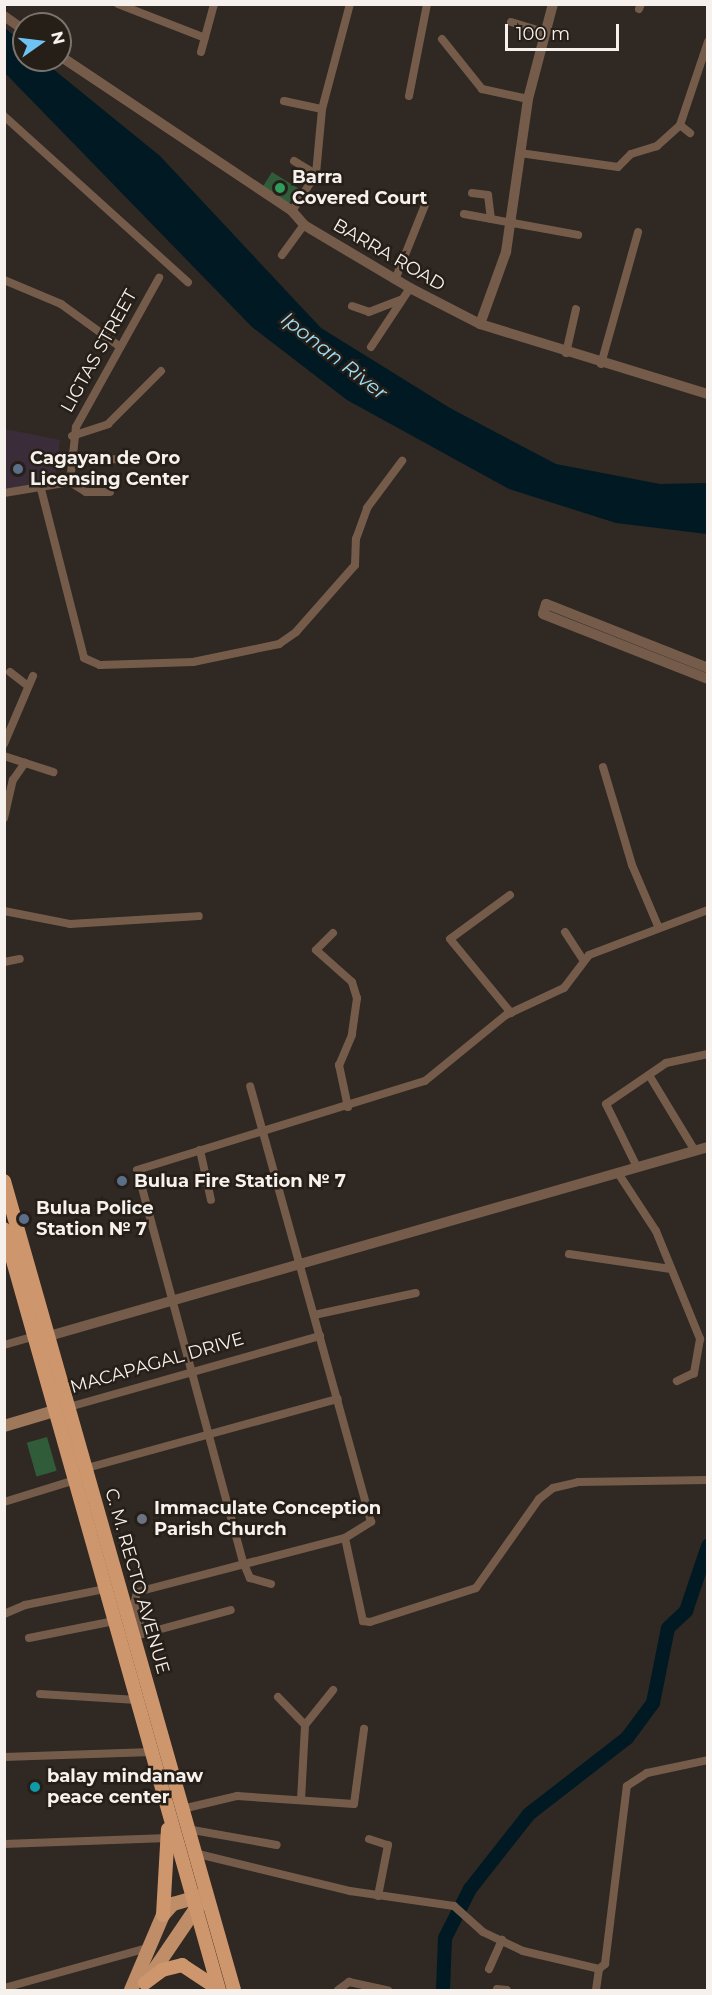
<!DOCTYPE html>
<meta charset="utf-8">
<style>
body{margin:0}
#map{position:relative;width:712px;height:1995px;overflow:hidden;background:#302822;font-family:Montserrat,sans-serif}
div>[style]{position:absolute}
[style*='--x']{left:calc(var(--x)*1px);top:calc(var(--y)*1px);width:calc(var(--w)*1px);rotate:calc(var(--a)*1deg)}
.commercial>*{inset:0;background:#3b2c39}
.green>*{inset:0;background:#315c39;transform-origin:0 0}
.water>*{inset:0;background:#001922}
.river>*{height:14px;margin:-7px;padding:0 7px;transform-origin:7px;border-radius:7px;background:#001922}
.minor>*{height:8px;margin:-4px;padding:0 4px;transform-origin:4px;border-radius:4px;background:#755c4a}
.tertiary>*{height:10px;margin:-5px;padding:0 5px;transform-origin:5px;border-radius:5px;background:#755c4a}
.secondary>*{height:12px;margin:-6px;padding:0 6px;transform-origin:6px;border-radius:6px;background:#9e785b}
.primary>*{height:14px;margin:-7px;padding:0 7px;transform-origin:7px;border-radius:7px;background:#bf8d67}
.trunk>*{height:14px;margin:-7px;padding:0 7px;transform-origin:7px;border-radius:7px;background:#ce966c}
.dots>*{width:16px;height:16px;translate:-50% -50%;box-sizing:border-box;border:3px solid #261f18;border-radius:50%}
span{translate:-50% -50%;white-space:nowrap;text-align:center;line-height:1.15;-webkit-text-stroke:5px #261f18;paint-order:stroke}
.poi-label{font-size:18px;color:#f7f1ed;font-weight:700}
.left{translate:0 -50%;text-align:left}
.street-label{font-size:18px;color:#f7f1ed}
.water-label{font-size:20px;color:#9cddf7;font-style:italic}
.frame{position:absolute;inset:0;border:6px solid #f7f1ed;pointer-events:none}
.north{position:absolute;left:12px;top:12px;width:60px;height:60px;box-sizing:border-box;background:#261f18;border:2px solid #7a736d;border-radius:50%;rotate:76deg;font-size:16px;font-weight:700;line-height:24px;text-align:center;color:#f7f1ed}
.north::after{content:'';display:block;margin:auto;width:21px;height:27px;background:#6fc2f4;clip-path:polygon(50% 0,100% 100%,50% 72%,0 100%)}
.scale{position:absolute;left:505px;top:24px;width:114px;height:27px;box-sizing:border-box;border:3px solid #f7f1ed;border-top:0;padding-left:8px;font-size:18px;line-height:21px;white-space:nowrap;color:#f7f1ed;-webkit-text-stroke:4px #261f18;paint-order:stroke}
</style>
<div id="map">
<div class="commercial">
<i style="clip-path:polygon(5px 429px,60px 440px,55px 481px,5px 489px)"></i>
</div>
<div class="green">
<i style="left:272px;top:172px;width:31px;height:20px;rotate:32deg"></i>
<i style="left:47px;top:1437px;width:35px;height:21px;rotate:74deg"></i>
</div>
<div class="water">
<i style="clip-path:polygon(5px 28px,24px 44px,24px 60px,42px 60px,160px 156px,321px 328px,450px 408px,556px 464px,660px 484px,707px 483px,707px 534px,616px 523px,509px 489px,347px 400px,252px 327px,5px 73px)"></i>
</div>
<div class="river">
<i style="--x:443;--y:1990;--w:52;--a:-87.8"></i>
<i style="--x:445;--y:1938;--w:55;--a:-63"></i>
<i style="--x:470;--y:1889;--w:95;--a:-51.8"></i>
<i style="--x:529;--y:1814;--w:124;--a:-37.8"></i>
<i style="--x:627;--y:1738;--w:44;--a:-53.4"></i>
<i style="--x:653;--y:1703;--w:76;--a:-78.7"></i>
<i style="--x:668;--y:1628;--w:25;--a:-43"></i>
<i style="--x:686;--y:1611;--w:69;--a:-71.3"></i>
</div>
<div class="minor">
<i style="--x:118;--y:4;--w:93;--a:21.3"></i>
<i style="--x:639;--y:9;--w:5;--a:-68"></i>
<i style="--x:511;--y:22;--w:34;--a:17"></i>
<i style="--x:442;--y:39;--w:64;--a:51.3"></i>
<i style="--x:482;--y:89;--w:47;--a:12.3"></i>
<i style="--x:201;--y:52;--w:50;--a:-74.8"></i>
<i style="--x:409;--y:96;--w:94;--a:-78.9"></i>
<i style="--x:284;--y:101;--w:39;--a:12"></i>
<i style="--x:4;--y:116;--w:248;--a:42.1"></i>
<i style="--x:680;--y:125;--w:13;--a:39"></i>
<i style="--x:520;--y:153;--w:99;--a:8.1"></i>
<i style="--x:618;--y:167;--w:18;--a:-45"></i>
<i style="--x:631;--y:154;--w:27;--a:-17"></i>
<i style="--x:657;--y:146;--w:31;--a:-42"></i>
<i style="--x:680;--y:125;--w:88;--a:-71.4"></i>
<i style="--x:294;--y:161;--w:26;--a:31"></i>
<i style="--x:472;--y:193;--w:16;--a:7"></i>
<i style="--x:488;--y:195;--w:24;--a:83"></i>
<i style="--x:292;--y:211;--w:44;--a:-57"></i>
<i style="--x:316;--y:174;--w:65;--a:-84.7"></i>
<i style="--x:322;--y:109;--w:109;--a:-75.1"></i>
<i style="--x:464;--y:214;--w:116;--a:10.4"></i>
<i style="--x:282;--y:255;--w:37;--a:-54"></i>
<i style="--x:4;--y:280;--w:62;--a:22.8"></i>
<i style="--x:61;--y:304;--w:72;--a:35.9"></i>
<i style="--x:395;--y:280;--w:81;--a:-68.2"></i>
<i style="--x:352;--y:306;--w:18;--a:19"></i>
<i style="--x:369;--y:312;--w:34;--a:-21"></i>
<i style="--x:371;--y:347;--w:71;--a:-56.5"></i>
<i style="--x:566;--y:353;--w:45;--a:-77.2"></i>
<i style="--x:601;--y:364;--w:137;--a:-74.3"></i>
<i style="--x:72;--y:436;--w:38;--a:-18"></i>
<i style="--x:108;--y:424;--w:75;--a:-45"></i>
<i style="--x:72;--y:461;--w:49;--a:-2.3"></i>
<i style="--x:70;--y:482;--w:55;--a:-83.8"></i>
<i style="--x:76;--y:427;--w:171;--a:-60.9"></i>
<i style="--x:70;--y:482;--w:19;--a:32"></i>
<i style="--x:86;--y:492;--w:24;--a:0"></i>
<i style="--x:41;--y:489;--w:174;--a:75.7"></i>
<i style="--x:84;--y:658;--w:17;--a:24"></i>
<i style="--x:100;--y:665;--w:93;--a:-1.8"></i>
<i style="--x:193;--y:662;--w:88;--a:-11.8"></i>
<i style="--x:279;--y:644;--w:21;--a:-35"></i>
<i style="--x:296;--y:632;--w:89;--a:-48.6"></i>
<i style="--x:355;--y:565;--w:26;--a:-88"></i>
<i style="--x:356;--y:539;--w:33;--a:-70"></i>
<i style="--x:367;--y:508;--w:59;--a:-53.3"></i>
<i style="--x:4;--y:493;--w:67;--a:-9.5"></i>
<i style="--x:10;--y:672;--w:23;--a:38"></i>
<i style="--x:4;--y:744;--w:74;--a:-66.9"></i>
<i style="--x:4;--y:756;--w:52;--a:18.1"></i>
<i style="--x:603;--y:767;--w:102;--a:73.5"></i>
<i style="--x:632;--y:865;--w:66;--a:66.9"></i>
<i style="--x:4;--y:818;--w:39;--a:-77"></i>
<i style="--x:13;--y:780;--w:21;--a:-55"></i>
<i style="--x:510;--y:895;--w:74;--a:143.7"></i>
<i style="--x:450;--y:939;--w:96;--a:50.5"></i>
<i style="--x:4;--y:911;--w:67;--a:11.1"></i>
<i style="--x:70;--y:924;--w:129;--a:-3.5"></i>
<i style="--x:565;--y:932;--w:33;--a:57"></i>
<i style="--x:333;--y:933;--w:24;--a:135"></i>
<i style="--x:316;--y:950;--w:48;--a:41.6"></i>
<i style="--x:352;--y:982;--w:17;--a:73"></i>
<i style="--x:357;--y:998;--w:37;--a:98"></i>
<i style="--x:352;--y:1035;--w:33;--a:113"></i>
<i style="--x:339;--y:1065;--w:43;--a:77.9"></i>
<i style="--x:4;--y:962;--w:16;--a:-11"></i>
<i style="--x:649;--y:1075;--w:89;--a:58.8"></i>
<i style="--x:200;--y:1150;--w:51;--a:77.6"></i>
<i style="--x:637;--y:1167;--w:70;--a:-116.2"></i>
<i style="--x:606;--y:1104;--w:73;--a:-34.3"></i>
<i style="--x:666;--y:1063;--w:43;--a:-12.1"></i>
<i style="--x:618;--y:1173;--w:69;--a:56.8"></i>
<i style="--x:656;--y:1231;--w:117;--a:67.8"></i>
<i style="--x:700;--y:1339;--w:35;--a:100"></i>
<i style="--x:694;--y:1373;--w:19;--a:155"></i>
<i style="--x:569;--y:1254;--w:103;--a:8.4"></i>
<i style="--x:314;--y:1315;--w:104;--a:-12.2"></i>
<i style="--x:4;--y:1345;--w:32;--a:-16"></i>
<i style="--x:69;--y:1407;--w:261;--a:-15.8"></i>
<i style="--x:87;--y:1468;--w:260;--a:-15.4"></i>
<i style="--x:4;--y:1502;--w:74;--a:-17.2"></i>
<i style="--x:345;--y:1538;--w:85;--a:77.8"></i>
<i style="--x:363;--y:1621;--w:7;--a:8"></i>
<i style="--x:370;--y:1622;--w:111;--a:-17.8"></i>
<i style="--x:476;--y:1588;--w:109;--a:-54.7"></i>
<i style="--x:539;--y:1499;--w:18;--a:-38"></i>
<i style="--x:553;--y:1488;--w:26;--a:-13"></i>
<i style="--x:578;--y:1482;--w:130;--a:-0.9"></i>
<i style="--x:271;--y:1584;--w:22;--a:-164"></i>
<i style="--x:250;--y:1578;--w:17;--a:-114"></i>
<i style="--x:243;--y:1562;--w:406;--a:-105.1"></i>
<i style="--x:137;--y:1170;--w:301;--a:-17.2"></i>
<i style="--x:425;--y:1081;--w:104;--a:-39.2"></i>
<i style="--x:506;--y:1015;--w:64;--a:-25"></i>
<i style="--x:564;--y:988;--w:41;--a:-52.9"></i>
<i style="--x:589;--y:955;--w:127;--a:-20.7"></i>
<i style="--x:4;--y:1614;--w:23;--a:-23"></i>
<i style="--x:25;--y:1605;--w:82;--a:-11.3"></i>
<i style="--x:143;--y:1634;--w:30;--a:-107"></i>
<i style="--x:134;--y:1605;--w:13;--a:-77"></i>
<i style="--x:137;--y:1592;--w:215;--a:-14.6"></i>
<i style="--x:345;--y:1538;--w:31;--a:-32"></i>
<i style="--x:371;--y:1522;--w:452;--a:-105.5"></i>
<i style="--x:139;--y:1635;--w:95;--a:-15.2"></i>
<i style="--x:29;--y:1638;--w:87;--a:-11.3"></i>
<i style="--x:40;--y:1694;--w:97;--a:3.5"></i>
<i style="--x:278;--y:1697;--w:39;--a:46"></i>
<i style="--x:4;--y:1757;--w:148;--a:-1.9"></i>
<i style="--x:301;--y:1800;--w:75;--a:-86.9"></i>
<i style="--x:305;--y:1725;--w:45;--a:-51.3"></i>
<i style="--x:182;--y:1809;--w:57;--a:-13.3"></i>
<i style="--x:237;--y:1796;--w:117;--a:3.9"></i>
<i style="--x:354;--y:1804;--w:76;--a:-82.4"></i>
<i style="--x:187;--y:1829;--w:91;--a:10.1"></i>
<i style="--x:369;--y:1839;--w:20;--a:18"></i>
<i style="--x:388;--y:1845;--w:52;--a:101.1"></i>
<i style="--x:4;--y:1844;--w:164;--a:-2.1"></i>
<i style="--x:194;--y:1853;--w:161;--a:13.7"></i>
<i style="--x:350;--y:1891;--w:105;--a:8.2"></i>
<i style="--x:454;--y:1906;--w:39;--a:42"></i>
<i style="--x:483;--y:1932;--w:44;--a:25.4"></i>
<i style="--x:523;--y:1951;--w:78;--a:13.3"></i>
<i style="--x:599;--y:1969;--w:8;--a:-40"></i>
<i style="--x:605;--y:1964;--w:179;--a:-83"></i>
<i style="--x:627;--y:1786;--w:24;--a:-33"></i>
<i style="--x:647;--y:1773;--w:62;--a:-12"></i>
<i style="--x:489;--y:1969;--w:32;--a:-66"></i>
<i style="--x:4;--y:1988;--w:153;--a:-15.6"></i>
<i style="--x:497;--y:1989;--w:10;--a:6"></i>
<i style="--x:338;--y:1990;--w:14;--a:-36"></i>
<i style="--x:349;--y:1982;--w:40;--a:12"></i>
<i style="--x:596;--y:1990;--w:21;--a:-82"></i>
</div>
<div class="tertiary">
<i style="--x:4;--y:16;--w:24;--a:35"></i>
<i style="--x:60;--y:56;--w:279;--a:33.7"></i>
<i style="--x:292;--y:211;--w:18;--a:49"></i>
<i style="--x:304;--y:225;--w:123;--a:30.7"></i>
<i style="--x:410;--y:288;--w:79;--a:27.2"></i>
<i style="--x:480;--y:324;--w:239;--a:17.1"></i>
<i style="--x:480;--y:324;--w:77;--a:-70.1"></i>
<i style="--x:506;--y:252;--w:155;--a:-81.8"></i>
<i style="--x:528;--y:99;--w:98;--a:-75.3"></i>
<i style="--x:708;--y:668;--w:174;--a:-158.4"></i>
<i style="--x:546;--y:604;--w:10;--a:107"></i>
<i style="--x:543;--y:614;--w:177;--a:21.5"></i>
<i style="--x:49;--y:1336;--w:686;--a:-16"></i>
</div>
<div class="secondary">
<i style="--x:4;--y:1426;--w:63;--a:-16.7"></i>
</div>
<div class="primary">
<i style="--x:148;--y:1979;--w:94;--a:-55.8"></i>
<i style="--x:131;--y:1990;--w:82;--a:-66.9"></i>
<i style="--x:163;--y:1915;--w:15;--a:-48"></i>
<i style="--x:173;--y:1904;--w:32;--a:-16"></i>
</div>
<div class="trunk">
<i style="--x:4;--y:1181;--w:841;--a:74.13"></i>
<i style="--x:4;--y:1229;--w:791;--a:74.22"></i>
<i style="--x:163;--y:1915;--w:86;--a:-86.7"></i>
<i style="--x:145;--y:1983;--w:21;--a:-37"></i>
<i style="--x:162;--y:1970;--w:21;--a:-14"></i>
<i style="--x:182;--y:1965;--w:42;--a:33.3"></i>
</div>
<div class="dots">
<i style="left:280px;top:188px;background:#2e9e5b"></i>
<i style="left:18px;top:469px;background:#5c6f8a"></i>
<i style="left:122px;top:1181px;background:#5c6f8a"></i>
<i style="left:24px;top:1219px;background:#5c6f8a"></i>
<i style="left:142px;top:1519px;background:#6b7280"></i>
<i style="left:35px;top:1787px;background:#0f9aa8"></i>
</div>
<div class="poi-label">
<span class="left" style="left:292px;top:188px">Barra<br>Covered Court</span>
<span class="left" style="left:30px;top:469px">Cagayan de Oro<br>Licensing Center</span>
<span class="left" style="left:134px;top:1181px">Bulua Fire Station № 7</span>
<span class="left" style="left:36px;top:1219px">Bulua Police<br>Station № 7</span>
<span class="left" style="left:154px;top:1519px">Immaculate Conception<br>Parish Church</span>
<span class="left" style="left:47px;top:1787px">balay mindanaw<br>peace center</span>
</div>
<div class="street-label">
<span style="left:389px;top:255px;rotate:30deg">BARRA ROAD</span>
<span style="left:99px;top:351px;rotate:-61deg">LIGTAS STREET</span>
<span style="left:157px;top:1363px;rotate:-16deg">MACAPAGAL DRIVE</span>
<span style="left:137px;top:1581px;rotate:74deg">C. M. RECTO AVENUE</span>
</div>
<div class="water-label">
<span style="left:334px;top:356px;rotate:38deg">Iponan River</span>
</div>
<div class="frame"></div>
<div class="north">N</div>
<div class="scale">100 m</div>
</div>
